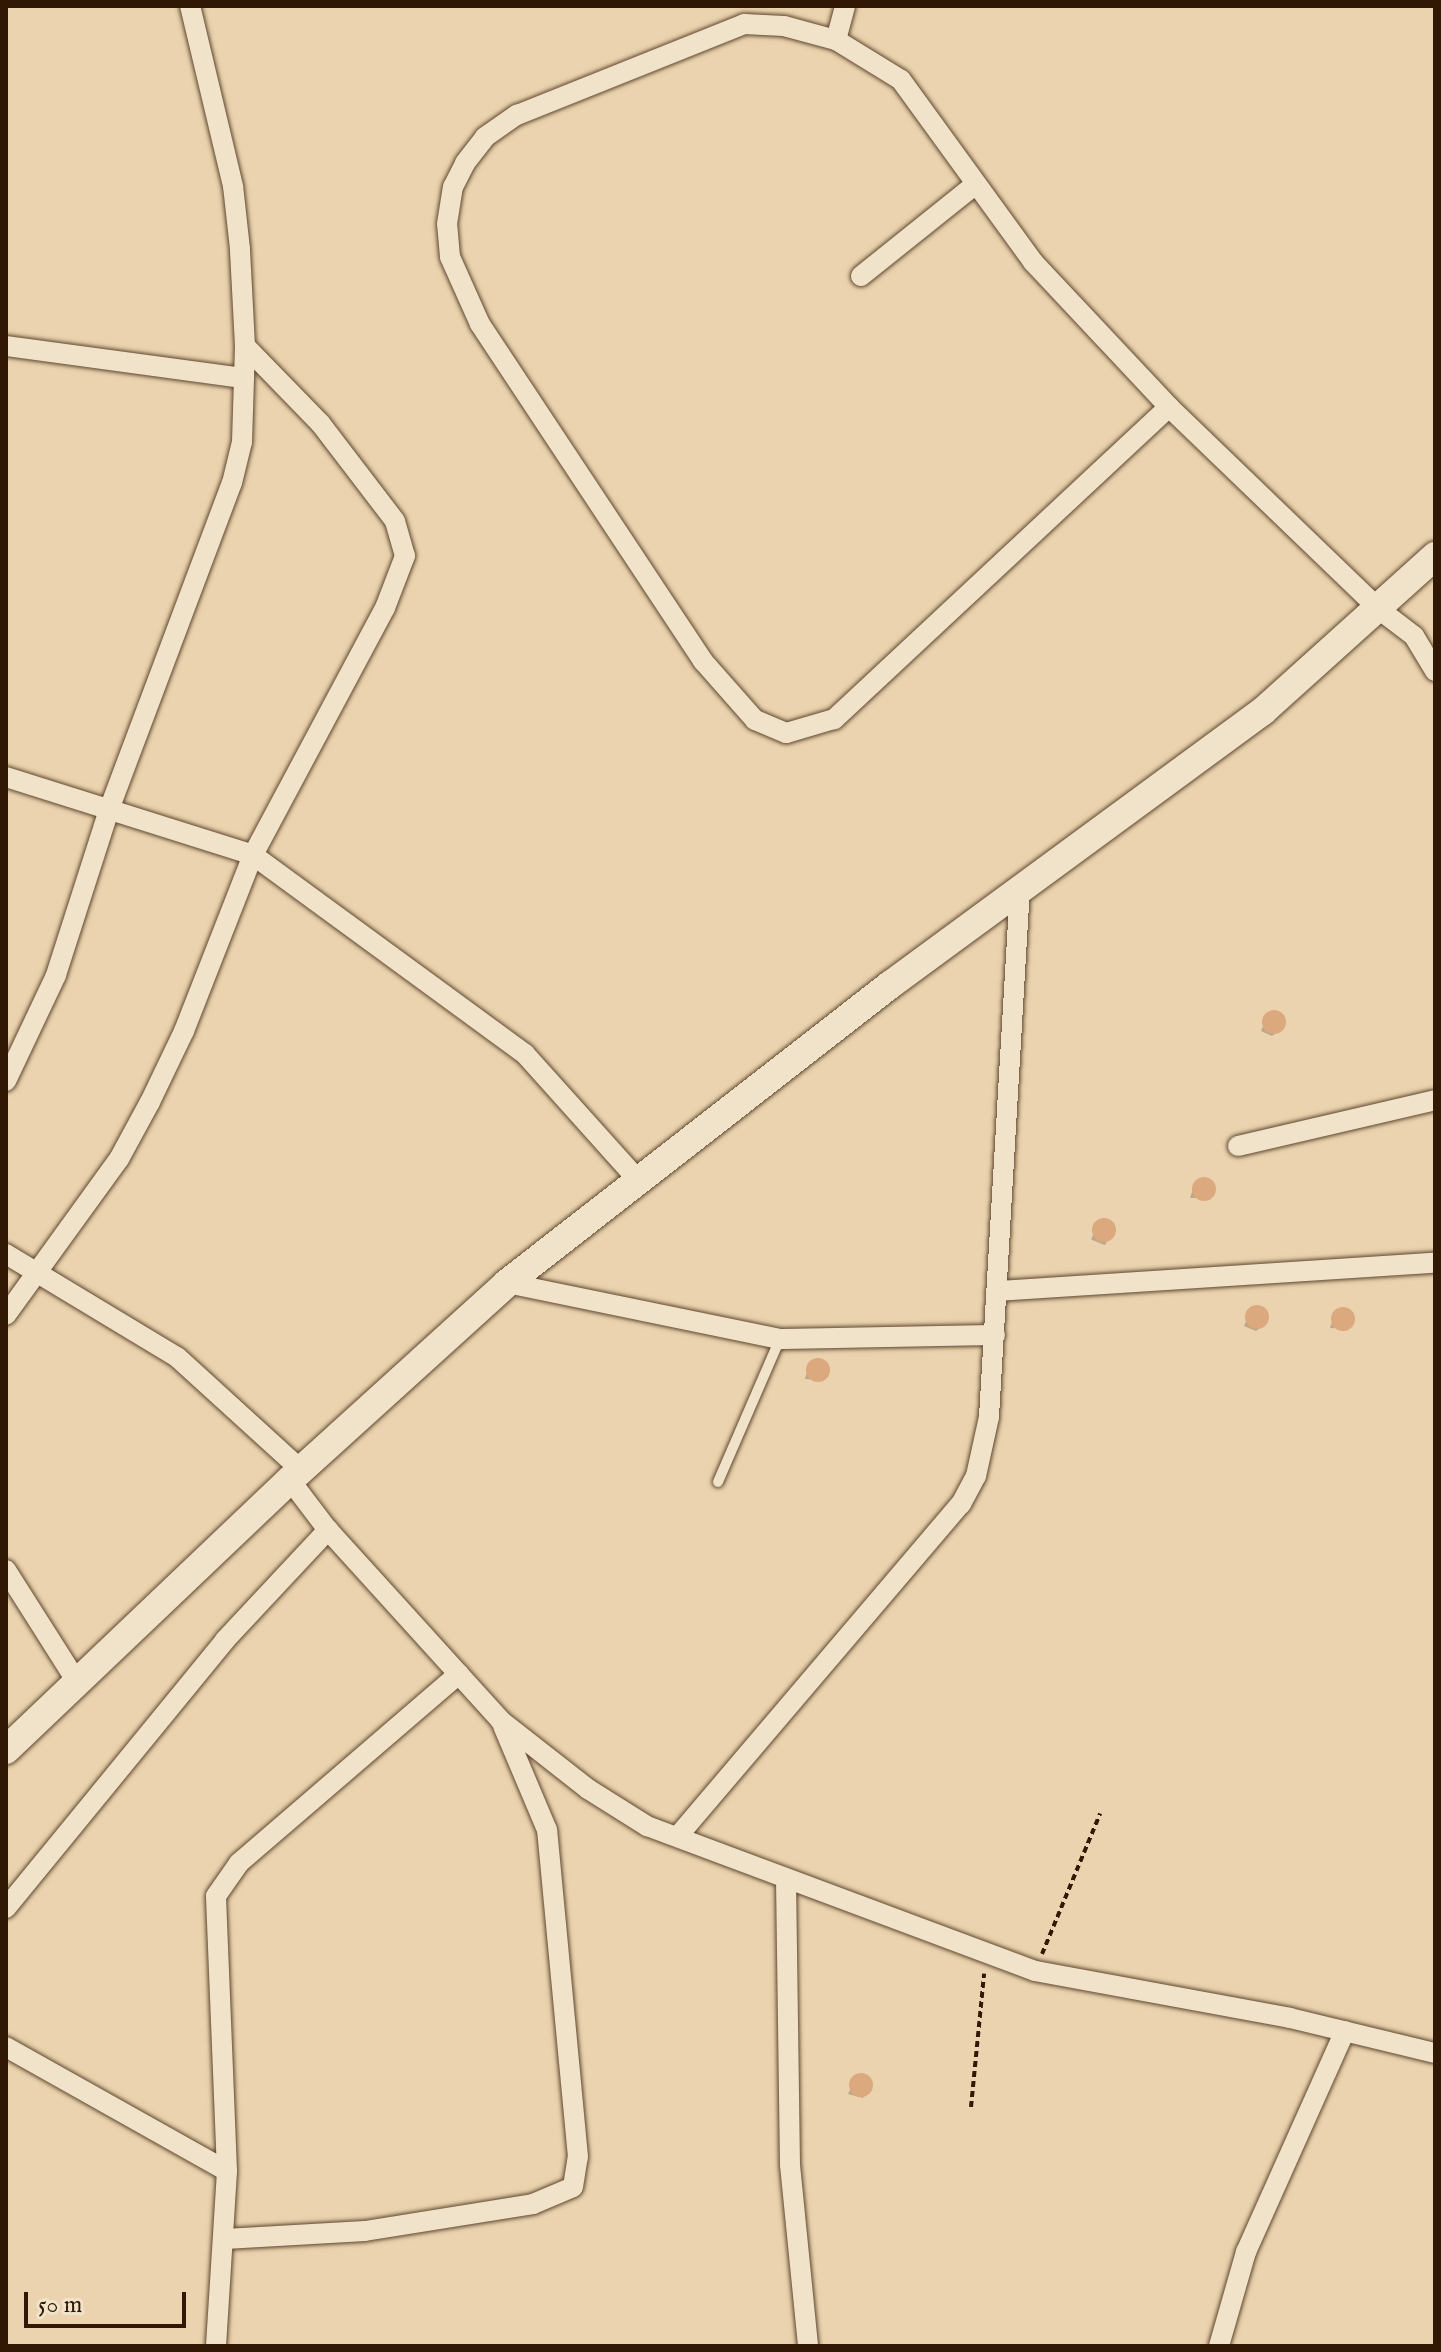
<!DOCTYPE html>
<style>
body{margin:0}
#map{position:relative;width:1441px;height:2352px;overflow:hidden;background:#ead3ae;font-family:"IM FELL English",serif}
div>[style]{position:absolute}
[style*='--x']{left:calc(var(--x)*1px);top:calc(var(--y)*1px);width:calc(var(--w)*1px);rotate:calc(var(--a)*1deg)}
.shadow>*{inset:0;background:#0003;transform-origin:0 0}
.building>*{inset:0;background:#dca87e}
.round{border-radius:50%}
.path>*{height:4px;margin-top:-2px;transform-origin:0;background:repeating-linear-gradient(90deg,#311804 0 6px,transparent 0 10px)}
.roads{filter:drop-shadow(0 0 2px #5f472e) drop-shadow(0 0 2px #5f472e)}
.lane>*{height:10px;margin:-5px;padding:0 5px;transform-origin:5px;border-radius:5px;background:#f1e2ca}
.street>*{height:20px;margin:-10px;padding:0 10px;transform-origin:10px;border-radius:10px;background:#f1e2ca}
.secondary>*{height:28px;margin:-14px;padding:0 14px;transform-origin:14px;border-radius:14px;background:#f1e2ca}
span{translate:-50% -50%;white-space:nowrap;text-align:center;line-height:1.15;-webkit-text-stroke:6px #f1e2ca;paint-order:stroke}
.frame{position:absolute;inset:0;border:8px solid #311804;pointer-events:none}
.scale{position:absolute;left:24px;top:2292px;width:162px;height:36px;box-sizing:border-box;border:4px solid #311804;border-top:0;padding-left:10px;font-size:24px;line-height:28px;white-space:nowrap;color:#311804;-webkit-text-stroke:6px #f1e2ca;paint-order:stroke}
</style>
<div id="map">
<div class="shadow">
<i style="clip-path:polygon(1269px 1013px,1284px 1019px,1282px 1029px,1272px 1036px,1261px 1031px)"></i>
<i style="clip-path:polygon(1205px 1178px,1213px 1185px,1209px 1198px,1190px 1198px,1195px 1183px)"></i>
<i style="left:1099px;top:1221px;width:15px;height:20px;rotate:23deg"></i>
<i style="clip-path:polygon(1252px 1308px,1267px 1314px,1266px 1323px,1256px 1331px,1244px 1326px)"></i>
<i style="clip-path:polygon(1345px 1309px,1353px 1316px,1349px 1329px,1330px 1328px,1335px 1314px)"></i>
<i style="clip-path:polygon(820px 1360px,827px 1366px,823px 1380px,805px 1379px,809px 1365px)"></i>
<i style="clip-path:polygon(856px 2077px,870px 2082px,863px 2098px,848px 2094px)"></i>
</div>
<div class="building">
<i class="round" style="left:1262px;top:1010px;width:24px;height:24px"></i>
<i class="round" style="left:1192px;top:1177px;width:24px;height:24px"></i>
<i class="round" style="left:1092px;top:1218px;width:24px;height:24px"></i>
<i class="round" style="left:1245px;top:1305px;width:24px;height:24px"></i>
<i class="round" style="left:1331px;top:1307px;width:24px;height:24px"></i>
<i class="round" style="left:806px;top:1358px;width:24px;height:24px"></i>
<i class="round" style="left:849px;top:2073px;width:24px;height:24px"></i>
</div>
<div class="path">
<i style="--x:1042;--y:1954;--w:152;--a:-67.5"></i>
<i style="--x:971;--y:2107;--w:134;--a:-84.4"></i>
</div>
<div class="roads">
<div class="lane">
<i style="--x:718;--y:1482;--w:156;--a:-66.6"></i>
</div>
<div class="street">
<i style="--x:744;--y:24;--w:40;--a:2.9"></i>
<i style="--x:784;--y:26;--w:54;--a:15.1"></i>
<i style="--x:836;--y:40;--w:76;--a:31.6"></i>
<i style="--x:901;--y:80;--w:225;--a:54"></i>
<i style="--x:1033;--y:262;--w:199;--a:46.8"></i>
<i style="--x:1169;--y:407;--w:458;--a:137"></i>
<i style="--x:834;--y:719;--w:50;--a:163.7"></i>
<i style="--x:786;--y:733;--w:34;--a:-157"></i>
<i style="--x:755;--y:720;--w:79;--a:-131.4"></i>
<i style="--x:703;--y:661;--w:404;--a:-123.5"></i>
<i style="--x:480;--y:324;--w:73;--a:-114.1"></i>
<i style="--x:450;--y:257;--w:33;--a:-95"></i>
<i style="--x:447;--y:224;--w:37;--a:-81"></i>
<i style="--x:453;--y:187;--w:27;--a:-63"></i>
<i style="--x:465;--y:163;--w:33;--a:-52"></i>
<i style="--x:485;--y:137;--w:39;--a:-35"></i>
<i style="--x:517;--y:115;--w:245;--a:-21.8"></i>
<i style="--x:836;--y:40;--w:35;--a:-75"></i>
<i style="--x:861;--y:276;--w:147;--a:-38.7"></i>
<i style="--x:6;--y:346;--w:240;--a:7.7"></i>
<i style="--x:1169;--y:407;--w:293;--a:43.9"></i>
<i style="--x:1380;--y:610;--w:43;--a:37.4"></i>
<i style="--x:1414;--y:636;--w:41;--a:59"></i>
<i style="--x:6;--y:777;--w:259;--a:17.5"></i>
<i style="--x:253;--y:855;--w:337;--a:36.2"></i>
<i style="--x:525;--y:1054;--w:171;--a:48.1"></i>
<i style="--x:6;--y:1081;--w:117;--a:-64.7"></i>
<i style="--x:56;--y:975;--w:176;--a:-72.2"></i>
<i style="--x:110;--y:807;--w:346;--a:-69.4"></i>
<i style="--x:232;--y:483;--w:42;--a:-76.3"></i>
<i style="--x:242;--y:442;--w:96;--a:-88.2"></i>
<i style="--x:245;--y:346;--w:97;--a:-93"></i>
<i style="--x:240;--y:249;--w:63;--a:-96.3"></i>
<i style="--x:233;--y:186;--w:185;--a:-103.4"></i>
<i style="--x:1238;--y:1146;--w:202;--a:-13.1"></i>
<i style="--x:6;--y:1254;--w:200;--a:31.1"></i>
<i style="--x:177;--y:1357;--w:168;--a:42.3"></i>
<i style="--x:507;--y:1283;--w:279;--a:11.6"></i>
<i style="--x:780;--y:1339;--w:215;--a:-1.1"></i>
<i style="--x:998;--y:1291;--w:438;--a:-3.7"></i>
<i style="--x:6;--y:1315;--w:193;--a:-54.1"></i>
<i style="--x:119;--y:1159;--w:65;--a:-61.5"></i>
<i style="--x:150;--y:1102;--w:79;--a:-64.4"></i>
<i style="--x:184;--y:1031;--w:189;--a:-68.6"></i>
<i style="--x:253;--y:855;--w:280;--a:-61.9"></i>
<i style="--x:385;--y:608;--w:56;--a:-69"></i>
<i style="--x:405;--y:556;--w:36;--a:-106"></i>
<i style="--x:395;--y:521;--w:123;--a:-127.4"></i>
<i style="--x:320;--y:423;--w:107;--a:-134.2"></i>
<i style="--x:290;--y:1480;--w:63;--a:52.8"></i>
<i style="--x:328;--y:1530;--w:256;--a:47.8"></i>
<i style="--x:500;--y:1720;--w:112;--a:38.1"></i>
<i style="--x:588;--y:1789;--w:70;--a:32.1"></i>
<i style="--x:647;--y:1826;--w:414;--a:20.5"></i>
<i style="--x:1035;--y:1971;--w:259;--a:10.4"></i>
<i style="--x:1290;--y:2018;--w:149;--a:13.6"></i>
<i style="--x:6;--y:1570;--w:133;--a:57.6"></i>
<i style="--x:678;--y:1836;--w:436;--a:-49.6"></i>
<i style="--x:961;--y:1504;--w:32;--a:-62"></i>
<i style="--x:976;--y:1476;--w:60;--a:-77.6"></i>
<i style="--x:989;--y:1417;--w:530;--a:-86.65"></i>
<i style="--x:786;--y:1879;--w:286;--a:89.2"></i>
<i style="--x:790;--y:2165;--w:182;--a:84.3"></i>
<i style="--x:6;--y:1908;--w:346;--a:-50.7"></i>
<i style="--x:225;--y:1640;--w:151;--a:-46.9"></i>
<i style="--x:6;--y:2047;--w:253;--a:29.3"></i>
<i style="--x:225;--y:2239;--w:140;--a:-3.3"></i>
<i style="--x:365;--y:2231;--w:170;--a:-9.1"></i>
<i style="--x:533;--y:2204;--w:43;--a:-23"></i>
<i style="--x:573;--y:2187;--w:30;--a:-81"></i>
<i style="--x:578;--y:2157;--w:328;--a:-95.4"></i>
<i style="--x:547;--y:1830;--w:113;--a:-112.9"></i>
<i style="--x:216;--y:2346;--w:175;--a:-86.4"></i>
<i style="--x:227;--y:2171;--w:275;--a:-92.3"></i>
<i style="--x:216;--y:1896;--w:40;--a:-55.1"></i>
<i style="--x:239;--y:1863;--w:290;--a:-40.7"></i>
<i style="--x:1219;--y:2346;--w:98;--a:-74"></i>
<i style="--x:1246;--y:2252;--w:242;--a:-65.9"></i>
</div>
<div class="secondary">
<i style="--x:6;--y:1750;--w:392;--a:-43.6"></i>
<i style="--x:290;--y:1480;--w:293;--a:-42.2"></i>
<i style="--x:507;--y:1283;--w:485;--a:-37.9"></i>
<i style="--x:890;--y:985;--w:463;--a:-36.3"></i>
<i style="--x:1263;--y:711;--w:232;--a:-42"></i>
</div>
</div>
<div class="frame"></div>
<div class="scale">50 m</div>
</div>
